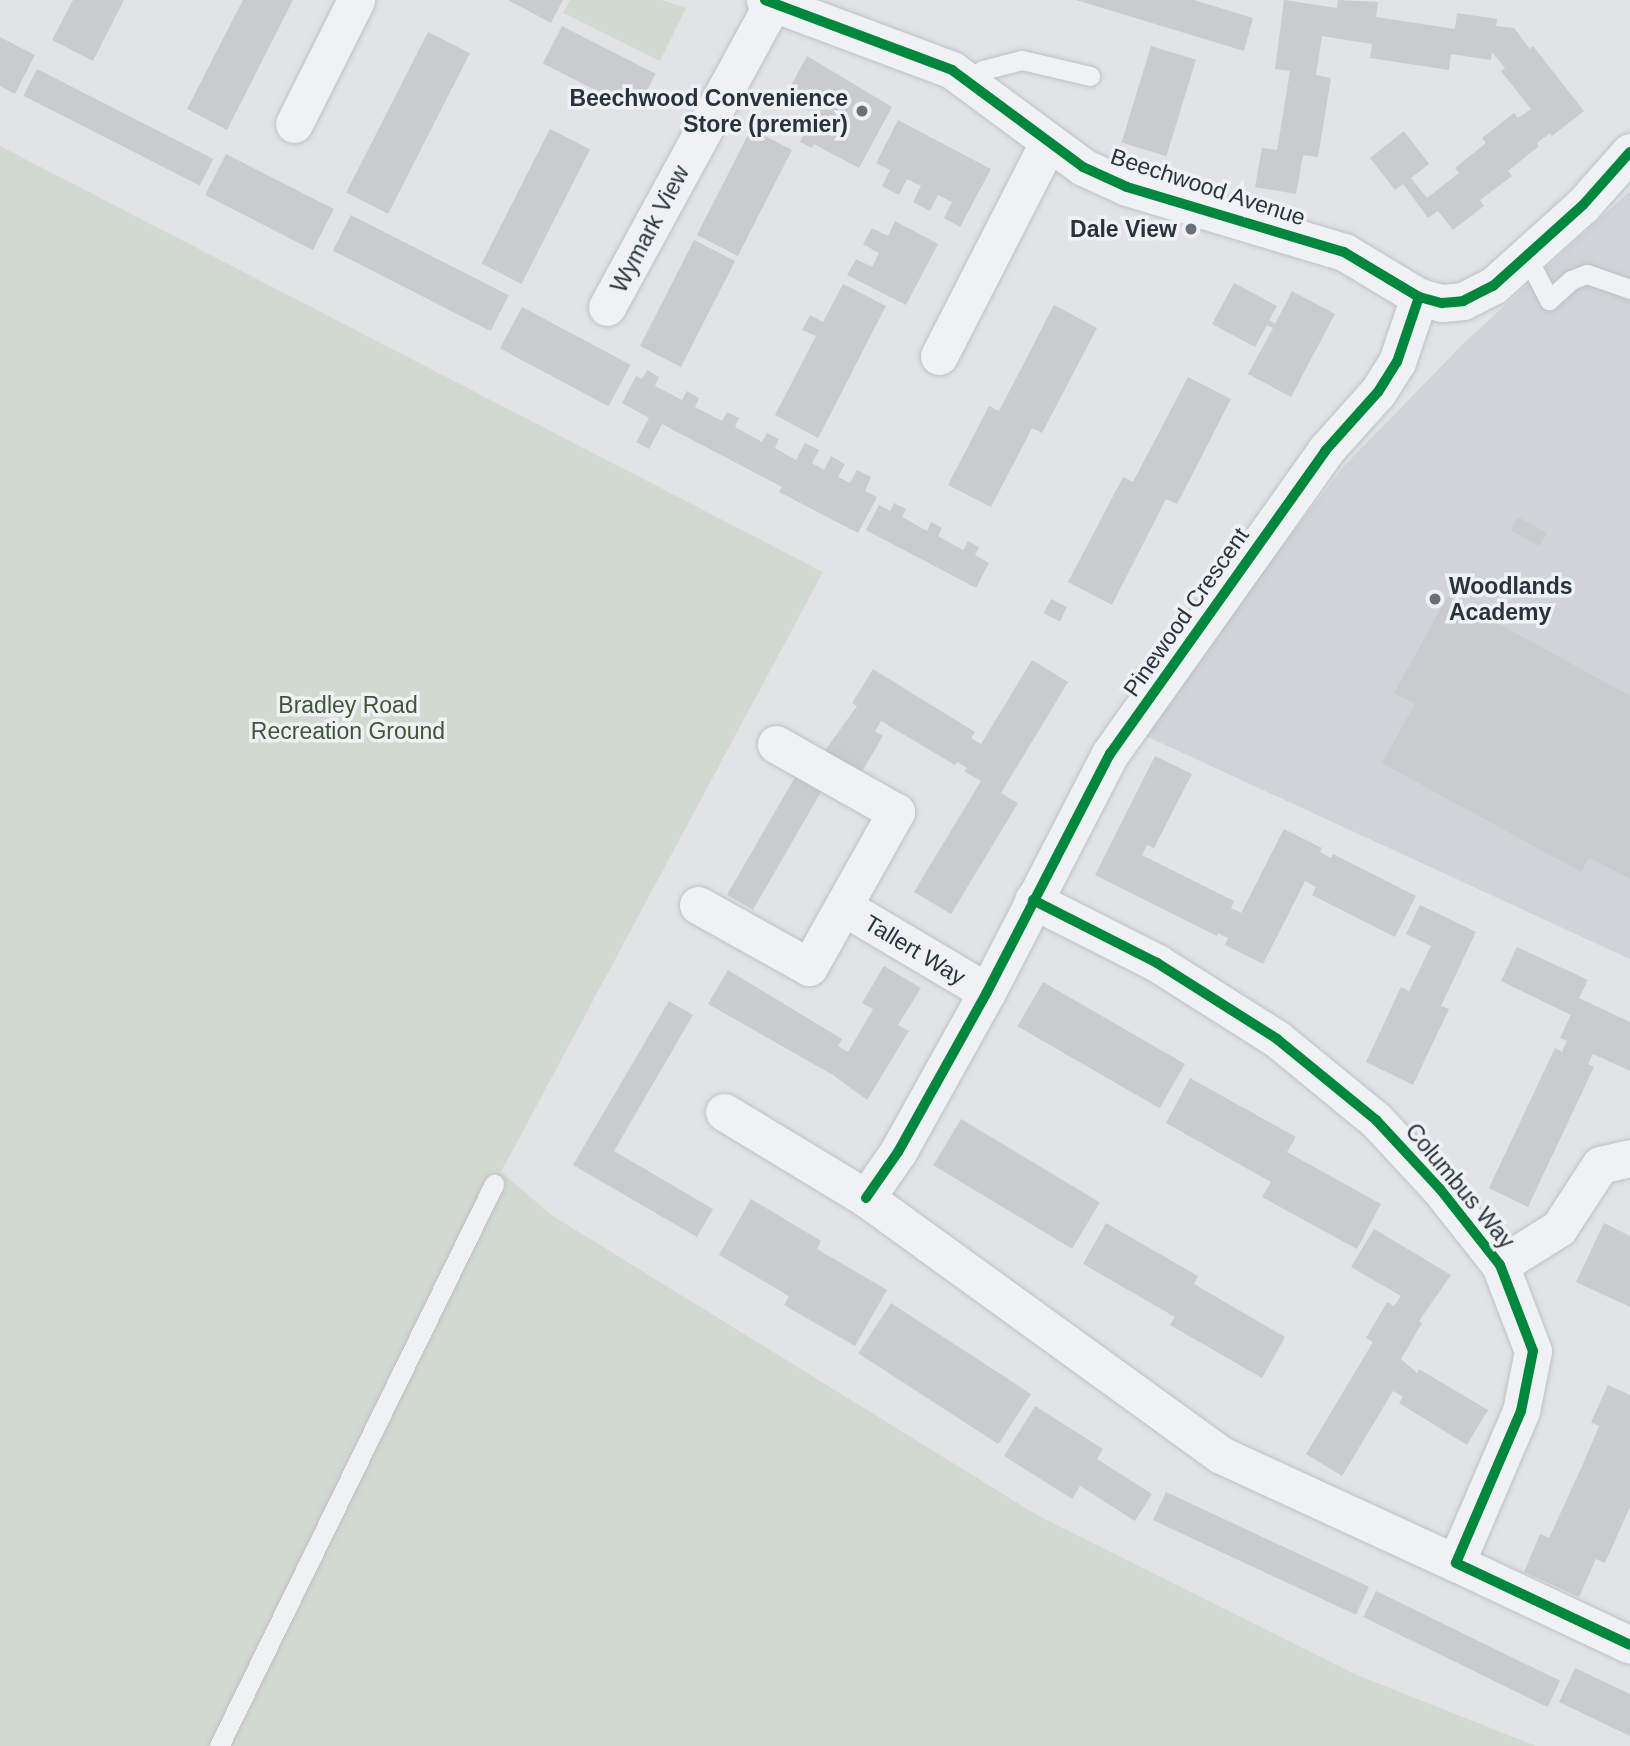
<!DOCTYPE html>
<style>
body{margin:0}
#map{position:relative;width:1630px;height:1746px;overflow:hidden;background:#e1e3e5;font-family:Helvetica,sans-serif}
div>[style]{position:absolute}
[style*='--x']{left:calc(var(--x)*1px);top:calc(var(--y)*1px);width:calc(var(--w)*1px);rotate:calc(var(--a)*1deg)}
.built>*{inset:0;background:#d0d3d8}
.green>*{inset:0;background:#d2d9d1}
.building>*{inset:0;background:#c9cbcd;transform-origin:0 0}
.roads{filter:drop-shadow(0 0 2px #bfc1c3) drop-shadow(0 0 2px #bfc1c3)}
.lane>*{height:19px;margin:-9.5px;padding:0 9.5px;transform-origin:9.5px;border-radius:9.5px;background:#eff1f2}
.street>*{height:37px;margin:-18.5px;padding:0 18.5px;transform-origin:18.5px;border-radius:18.5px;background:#eff1f2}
.cycleway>*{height:10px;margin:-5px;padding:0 5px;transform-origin:5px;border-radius:5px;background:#00873e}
.dots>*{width:19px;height:19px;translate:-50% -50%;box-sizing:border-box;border:4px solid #eef2f4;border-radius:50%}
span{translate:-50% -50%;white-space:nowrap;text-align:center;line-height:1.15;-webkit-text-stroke:7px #eef2f4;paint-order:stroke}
.poi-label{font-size:23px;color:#2a323c;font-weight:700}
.right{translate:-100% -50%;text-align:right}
.left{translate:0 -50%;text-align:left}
.street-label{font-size:23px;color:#2a323c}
.park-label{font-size:23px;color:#415639}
</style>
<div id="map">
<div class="built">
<i style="clip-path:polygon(1630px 191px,1630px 959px,1137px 732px,1345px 465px,1466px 341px)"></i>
</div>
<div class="green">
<i style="clip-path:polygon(570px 0,662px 0,686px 8px,660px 61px,563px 13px)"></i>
<i style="clip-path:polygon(0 146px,823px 572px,501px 1172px,553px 1216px,1037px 1515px,1357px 1675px,1536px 1746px,0 1746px)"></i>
</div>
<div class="building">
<i style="clip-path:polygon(73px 0,124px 0,93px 61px,52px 40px)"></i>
<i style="clip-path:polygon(243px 0,293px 0,227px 130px,187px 109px)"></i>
<i style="clip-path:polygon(508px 0,563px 0,551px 23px)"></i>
<i style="clip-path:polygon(1076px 0,1194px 0,1253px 18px,1244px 51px)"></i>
<i style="clip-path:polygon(1284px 0,1337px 8px,1338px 0,1378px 2px,1376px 17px,1455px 29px,1457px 13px,1497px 19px,1496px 26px,1514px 28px,1530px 49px,1533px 46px,1584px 111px,1552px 136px,1550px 133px,1537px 143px,1539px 146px,1508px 171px,1512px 176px,1480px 200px,1484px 206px,1453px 230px,1438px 211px,1428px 218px,1403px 184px,1395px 190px,1370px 158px,1404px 131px,1429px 164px,1411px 178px,1427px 198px,1459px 173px,1455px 168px,1486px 143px,1482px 138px,1514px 113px,1518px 118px,1531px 109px,1501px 71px,1505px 68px,1492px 52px,1491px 60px,1451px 54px,1449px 70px,1370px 58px,1372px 44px,1322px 36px,1316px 75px,1331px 78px,1318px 157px,1303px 155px,1296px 194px,1255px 187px,1262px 148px,1277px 150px,1290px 71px,1275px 69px)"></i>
<i style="left:562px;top:26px;width:105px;height:42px;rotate:27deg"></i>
<i style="left:428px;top:32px;width:47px;height:180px;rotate:27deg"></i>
<i style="clip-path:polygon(0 37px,35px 55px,15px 94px,0 86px)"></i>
<i style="left:1151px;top:46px;width:47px;height:101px;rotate:17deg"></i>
<i style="clip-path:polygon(807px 56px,892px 107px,859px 168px,814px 144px,812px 148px,800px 142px,815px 114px,785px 97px)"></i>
<i style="left:37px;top:69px;width:198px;height:30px;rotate:27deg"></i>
<i style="clip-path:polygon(898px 120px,991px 169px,960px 227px,944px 218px,952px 202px,938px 195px,930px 211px,913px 202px,921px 186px,907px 179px,899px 195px,882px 186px,890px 170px,876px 163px)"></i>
<i style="left:550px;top:129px;width:45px;height:151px;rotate:27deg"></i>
<i style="left:751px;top:129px;width:46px;height:119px;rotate:27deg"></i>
<i style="left:226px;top:154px;width:121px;height:46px;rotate:27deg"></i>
<i style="left:351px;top:215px;width:177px;height:40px;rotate:27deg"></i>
<i style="clip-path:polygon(895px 221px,938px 244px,906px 305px,847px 275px,856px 259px,872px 267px,879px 253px,863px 244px,872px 228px,888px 236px)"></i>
<i style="left:694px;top:240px;width:46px;height:119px;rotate:27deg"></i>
<i style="clip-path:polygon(1234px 283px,1277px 306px,1269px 320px,1275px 324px,1292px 291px,1335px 314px,1291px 397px,1248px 374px,1273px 328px,1267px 325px,1255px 347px,1212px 324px)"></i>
<i style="clip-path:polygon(843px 284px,886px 306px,818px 438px,775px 415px,816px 336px,802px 330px,810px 315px,823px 322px)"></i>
<i style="clip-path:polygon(1054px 305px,1097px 328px,1042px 433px,1032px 428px,991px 507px,948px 485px,989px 406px,999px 411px)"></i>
<i style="left:522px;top:307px;width:123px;height:47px;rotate:28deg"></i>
<i style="clip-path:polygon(647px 370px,659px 377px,655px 386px,682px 400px,687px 391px,699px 398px,695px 407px,722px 421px,727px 412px,739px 418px,735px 427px,762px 442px,767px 433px,779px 439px,775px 448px,796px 460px,805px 443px,819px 450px,812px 463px,824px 470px,831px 456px,845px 464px,838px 477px,850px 483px,857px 470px,871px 477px,865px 491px,877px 497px,858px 533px,779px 492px,782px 487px,662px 424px,649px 449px,636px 442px,649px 418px,622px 403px,636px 376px,642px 379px)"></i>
<i style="clip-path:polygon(1188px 377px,1231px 399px,1177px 504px,1166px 499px,1112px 605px,1068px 582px,1123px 477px,1133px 482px)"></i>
<i style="clip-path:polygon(894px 503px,906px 509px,902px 517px,927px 531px,931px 522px,942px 528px,938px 536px,952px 544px,963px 550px,968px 541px,979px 547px,975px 555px,989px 563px,976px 588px,866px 530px,879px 505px,890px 511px)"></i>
<i style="left:1518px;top:517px;width:33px;height:15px;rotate:29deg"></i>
<i style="clip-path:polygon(1448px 596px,1630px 696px,1630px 879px,1589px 857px,1581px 872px,1382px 763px,1415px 704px,1394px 693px)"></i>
<i style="left:1051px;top:599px;width:18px;height:16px;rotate:27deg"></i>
<i style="clip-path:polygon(1032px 660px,1068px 682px,1001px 793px,1018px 803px,951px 914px,914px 892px,981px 781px,964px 771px,967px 768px,957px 762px,955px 765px,881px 721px,875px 731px,883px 736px,861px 773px,824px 752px,857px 706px,852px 703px,873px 669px,975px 732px,971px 738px,981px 744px)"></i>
<i style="clip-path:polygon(1155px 756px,1192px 774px,1154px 848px,1147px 845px,1142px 855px,1234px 901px,1231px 908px,1241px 913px,1284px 829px,1322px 848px,1320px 852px,1331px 858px,1333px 854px,1416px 896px,1395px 937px,1312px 895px,1316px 887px,1305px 881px,1263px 964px,1225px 945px,1228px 938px,1218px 933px,1217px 936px,1095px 875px)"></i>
<i style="left:795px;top:777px;width:30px;height:136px;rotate:30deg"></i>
<i style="clip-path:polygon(1420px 905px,1476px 932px,1441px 1006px,1449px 1009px,1413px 1085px,1366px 1062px,1401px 987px,1409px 991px,1431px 946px,1406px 934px)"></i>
<i style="clip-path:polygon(1517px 947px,1588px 980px,1579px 998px,1630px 1022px,1630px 1071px,1593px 1054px,1588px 1064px,1594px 1067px,1528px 1207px,1489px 1188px,1555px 1048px,1562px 1052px,1567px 1041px,1560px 1038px,1571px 1015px,1501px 981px)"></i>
<i style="clip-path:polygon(884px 966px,921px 988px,898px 1025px,909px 1031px,867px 1100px,833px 1075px,708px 1004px,728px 970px,842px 1039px,838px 1046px,848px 1052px,873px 1009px,862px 1003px)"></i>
<i style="left:1043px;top:982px;width:164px;height:51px;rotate:30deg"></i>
<i style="clip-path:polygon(669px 1001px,693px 1015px,614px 1151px,713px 1209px,697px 1237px,573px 1165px)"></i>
<i style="clip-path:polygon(1190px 1078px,1296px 1137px,1287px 1152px,1381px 1204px,1357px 1249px,1262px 1197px,1271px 1182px,1166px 1123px)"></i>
<i style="left:961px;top:1119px;width:162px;height:54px;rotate:31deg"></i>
<i style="clip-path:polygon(751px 1199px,821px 1241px,817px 1249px,887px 1290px,855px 1346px,784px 1305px,789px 1296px,719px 1255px)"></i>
<i style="clip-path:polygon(1106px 1223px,1198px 1276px,1194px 1284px,1285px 1337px,1262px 1378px,1170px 1325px,1175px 1317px,1083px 1264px)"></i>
<i style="clip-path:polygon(1604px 1223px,1630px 1236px,1630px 1307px,1576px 1282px)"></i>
<i style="clip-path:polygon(1374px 1229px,1451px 1275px,1419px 1321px,1422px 1323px,1401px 1359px,1417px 1373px,1419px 1369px,1488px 1410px,1467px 1445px,1399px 1403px,1403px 1397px,1393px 1391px,1342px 1476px,1306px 1454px,1373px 1342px,1366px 1338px,1387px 1302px,1394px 1306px,1401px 1296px,1351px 1267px)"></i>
<i style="left:891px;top:1303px;width:167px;height:60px;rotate:33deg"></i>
<i style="clip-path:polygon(1608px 1385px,1630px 1395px,1630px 1507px,1605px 1563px,1596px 1559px,1579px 1597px,1524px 1572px,1540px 1534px,1549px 1538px,1583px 1464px,1599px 1426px,1591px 1422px)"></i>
<i style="clip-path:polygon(1035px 1406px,1103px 1449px,1097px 1459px,1152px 1494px,1135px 1521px,1080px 1486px,1072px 1499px,1004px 1456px)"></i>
<i style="left:1166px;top:1492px;width:224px;height:31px;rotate:25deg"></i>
<i style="left:1376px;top:1591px;width:205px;height:29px;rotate:26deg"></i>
<i style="clip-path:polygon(1575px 1668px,1630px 1694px,1630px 1736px,1559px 1702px)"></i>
</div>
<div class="roads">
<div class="lane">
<i style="--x:969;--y:80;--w:17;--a:-36"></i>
<i style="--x:983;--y:70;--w:40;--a:-14.4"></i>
<i style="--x:1022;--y:60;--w:70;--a:13.2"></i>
<i style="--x:1525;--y:253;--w:53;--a:62.9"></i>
<i style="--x:1549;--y:300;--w:30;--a:-42"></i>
<i style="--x:1571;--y:280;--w:17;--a:-21"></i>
<i style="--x:1587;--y:274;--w:46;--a:19.2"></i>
<i style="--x:219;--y:1746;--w:626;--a:-63.93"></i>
</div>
<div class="street">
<i style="--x:765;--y:0;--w:200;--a:20.5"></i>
<i style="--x:952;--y:70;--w:163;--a:36.5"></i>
<i style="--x:1083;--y:167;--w:48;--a:24.4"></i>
<i style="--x:1127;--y:187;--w:227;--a:16.7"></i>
<i style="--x:1344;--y:252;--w:87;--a:31"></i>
<i style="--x:294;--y:124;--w:139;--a:-63.4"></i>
<i style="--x:607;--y:307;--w:346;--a:-61.4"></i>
<i style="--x:939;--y:356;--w:239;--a:-62.9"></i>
<i style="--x:1033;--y:900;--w:139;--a:26.9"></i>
<i style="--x:1157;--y:963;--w:142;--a:32.3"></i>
<i style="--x:1277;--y:1039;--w:128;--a:39.3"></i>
<i style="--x:1376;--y:1120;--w:94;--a:47.2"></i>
<i style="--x:1440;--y:1189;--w:97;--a:51.7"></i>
<i style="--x:1500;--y:1265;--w:92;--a:69"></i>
<i style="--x:1533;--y:1351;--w:61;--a:101.3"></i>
<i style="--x:1521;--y:1411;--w:165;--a:113.2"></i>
<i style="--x:1456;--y:1563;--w:192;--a:25.2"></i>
<i style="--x:698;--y:905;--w:127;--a:29.2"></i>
<i style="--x:809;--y:967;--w:178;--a:-60.7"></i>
<i style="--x:896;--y:812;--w:138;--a:-150.5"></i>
<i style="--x:844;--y:907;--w:166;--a:30.7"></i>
<i style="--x:724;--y:1112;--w:166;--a:31.2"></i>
<i style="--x:866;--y:1198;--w:438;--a:35.9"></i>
<i style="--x:1221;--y:1455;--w:259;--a:24.7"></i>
<i style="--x:866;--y:1198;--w:56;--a:-55.2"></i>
<i style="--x:898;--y:1152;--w:183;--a:-60.9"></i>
<i style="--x:987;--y:992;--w:268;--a:-62.7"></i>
<i style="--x:1110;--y:754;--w:372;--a:-54.6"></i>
<i style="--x:1325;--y:451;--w:79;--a:-48.1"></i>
<i style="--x:1378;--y:392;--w:36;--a:-58"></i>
<i style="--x:1397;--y:362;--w:69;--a:-71.3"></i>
<i style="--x:1419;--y:297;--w:24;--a:15"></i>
<i style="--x:1442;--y:303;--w:21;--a:-5"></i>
<i style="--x:1463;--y:301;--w:34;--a:-27"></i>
<i style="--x:1493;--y:286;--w:121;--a:-42"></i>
<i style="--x:1583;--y:205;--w:71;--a:-48.4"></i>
<i style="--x:1500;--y:1265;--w:70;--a:-32.1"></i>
<i style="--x:1559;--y:1228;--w:75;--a:-56.9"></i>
<i style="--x:1600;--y:1165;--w:31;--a:-13"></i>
</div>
</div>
<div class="cycleway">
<i style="--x:765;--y:0;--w:200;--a:20.5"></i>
<i style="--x:952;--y:70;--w:163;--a:36.5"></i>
<i style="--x:1083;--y:167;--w:48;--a:24.4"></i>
<i style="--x:1127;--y:187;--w:227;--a:16.7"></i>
<i style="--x:1344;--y:252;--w:87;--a:31"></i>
<i style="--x:1033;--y:900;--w:139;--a:26.9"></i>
<i style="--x:1157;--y:963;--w:142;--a:32.3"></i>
<i style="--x:1277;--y:1039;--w:128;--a:39.3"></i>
<i style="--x:1376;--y:1120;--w:94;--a:47.2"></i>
<i style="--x:1440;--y:1189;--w:97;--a:51.7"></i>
<i style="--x:1500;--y:1265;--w:92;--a:69"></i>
<i style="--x:1533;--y:1351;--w:61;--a:101.3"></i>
<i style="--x:1521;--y:1411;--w:165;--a:113.2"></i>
<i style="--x:1456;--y:1563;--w:192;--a:25.2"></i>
<i style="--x:866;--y:1198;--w:56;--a:-55.2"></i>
<i style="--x:898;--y:1152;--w:183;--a:-60.9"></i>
<i style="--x:987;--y:992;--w:268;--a:-62.7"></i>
<i style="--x:1110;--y:754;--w:372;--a:-54.6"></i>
<i style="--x:1325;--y:451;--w:79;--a:-48.1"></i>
<i style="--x:1378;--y:392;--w:36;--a:-58"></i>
<i style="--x:1397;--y:362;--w:69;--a:-71.3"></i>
<i style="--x:1419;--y:297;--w:24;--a:15"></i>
<i style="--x:1442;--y:303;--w:21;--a:-5"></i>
<i style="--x:1463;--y:301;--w:34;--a:-27"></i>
<i style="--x:1493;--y:286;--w:121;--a:-42"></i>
<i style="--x:1583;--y:205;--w:71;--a:-48.4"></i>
</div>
<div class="dots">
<i style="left:862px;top:111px;background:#6a7077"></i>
<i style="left:1191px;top:229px;background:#6a7077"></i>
<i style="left:1435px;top:599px;background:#6a7077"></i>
</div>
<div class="poi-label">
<span class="right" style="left:848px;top:111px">Beechwood Convenience<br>Store (premier)</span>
<span class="right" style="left:1177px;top:229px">Dale View</span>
<span class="left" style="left:1449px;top:599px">Woodlands<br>Academy</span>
</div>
<div class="street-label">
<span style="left:1208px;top:187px;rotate:18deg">Beechwood Avenue</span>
<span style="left:650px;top:229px;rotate:-62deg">Wymark View</span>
<span style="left:1186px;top:612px;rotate:-55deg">Pinewood Crescent</span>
<span style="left:915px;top:950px;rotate:31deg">Tallert Way</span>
<span style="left:1460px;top:1186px;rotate:50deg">Columbus Way</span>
</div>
<div class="park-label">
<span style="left:348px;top:718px">Bradley Road<br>Recreation Ground</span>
</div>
</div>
